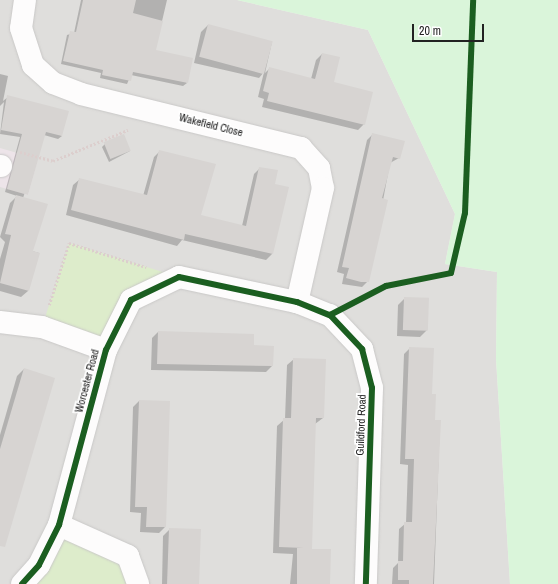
<!DOCTYPE html>
<style>
body{margin:0}
#map{position:relative;width:558px;height:584px;overflow:hidden;background:#f0eeeb;font-family:"Archivo Narrow",sans-serif}
div>[style]{position:absolute}
[style*='--x']{left:calc(var(--x)*1px);top:calc(var(--y)*1px);width:calc(var(--w)*1px);rotate:calc(var(--a)*1deg)}
.residential>*{inset:0;background:#dfdedc}
.industrial>*{inset:0;background:#ede4e9}
.grass>*{inset:0;background:#ddeccb}
.park>*{inset:0;background:#daf5da}
.shadow>*{inset:0;background:#0003}
.building>*{inset:0;background:#d7d4d2;transform-origin:0 0}
.path>*{height:2.5px;margin-top:-1.25px;transform-origin:0;background:repeating-linear-gradient(90deg,#dccecd 0 2px,transparent 0 4px)}
.roads{filter:drop-shadow(0 0 1px #c9c8c7) drop-shadow(0 0 1px #c9c8c7)}
.minor>*{height:22px;margin:-11px;padding:0 11px;transform-origin:11px;border-radius:11px;background:#fdfcfc}
.cycleway>*{height:6px;margin:-3px;padding:0 3px;transform-origin:3px;border-radius:3px;background:#1b5e20}
span{translate:-50% -50%;white-space:nowrap;text-align:center;line-height:1.15;-webkit-text-stroke:3.5px #fff;paint-order:stroke}
.street-label{font-size:11px;color:#222}
.scale{position:absolute;left:412px;top:24px;width:72px;height:18px;box-sizing:border-box;border:2px solid #222;border-top:0;padding-left:5px;font-size:12px;line-height:14px;white-space:nowrap;color:#222;-webkit-text-stroke:3px #fff;paint-order:stroke}
</style>
<div id="map">
<div class="residential">
<i style="clip-path:polygon(0 0,237px 0,368px 30px,455px 214px,445px 264px,497px 272px,496px 359px,510px 584px,0 584px)"></i>
</div>
<div class="industrial">
<i style="clip-path:polygon(0 148px,38px 159px,28px 195px,0 187px)"></i>
</div>
<div class="grass">
<i style="clip-path:polygon(69px 243px,179px 277px,131px 300px,106px 350px,42px 327px)"></i>
<i style="clip-path:polygon(59px 525px,128px 556px,138px 584px,22px 584px)"></i>
</div>
<div class="park">
<i style="clip-path:polygon(237px 0,558px 0,558px 584px,510px 584px,496px 359px,497px 272px,445px 264px,455px 214px,368px 30px)"></i>
</div>
<div class="shadow">
<i style="clip-path:polygon(81px 0,167px 0,155px 51px,187px 83px,183px 86px,131px 75px,127px 84px,100px 78px,101px 73px,61px 64px,67px 35px,74px 33px)"></i>
<i style="clip-path:polygon(208px 25px,272px 42px,265px 73px,270px 68px,311px 79px,316px 60px,322px 54px,332px 83px,364px 124px,358px 130px,262px 107px,264px 99px,258px 97px,264px 72px,259px 78px,194px 63px,201px 32px)"></i>
<i style="clip-path:polygon(0 74px,8px 76px,3px 101px,8px 97px,62px 136px,58px 139px,44px 135px,23px 198px,32px 251px,39px 253px,28px 291px,21px 297px,0 291px,0 259px,5px 242px,0 237px,10px 203px,17px 196px,5px 192px,20px 137px,0 134px,4px 102px,0 106px)"></i>
<i style="clip-path:polygon(373px 134px,399px 158px,390px 163px,368px 281px,362px 287px,342px 284px,344px 274px,337px 272px,367px 140px)"></i>
<i style="clip-path:polygon(105px 144px,130px 151px,109px 162px,102px 147px)"></i>
<i style="clip-path:polygon(160px 151px,200px 216px,242px 226px,254px 174px,260px 168px,274px 185px,288px 188px,272px 254px,266px 260px,182px 240px,177px 246px,66px 215px,73px 185px,80px 179px,143px 196px,154px 157px)"></i>
<i style="clip-path:polygon(405px 298px,428px 299px,427px 330px,420px 337px,397px 336px,398px 305px)"></i>
<i style="clip-path:polygon(158px 332px,253px 346px,272px 366px,266px 372px,151px 370px,152px 338px)"></i>
<i style="clip-path:polygon(410px 348px,431px 395px,434px 421px,440px 421px,434px 584px,392px 584px,393px 568px,398px 563px,399px 529px,406px 523px,408px 465px,400px 464px,404px 354px)"></i>
<i style="clip-path:polygon(294px 359px,323px 418px,315px 424px,311px 550px,329px 584px,290px 584px,293px 554px,273px 553px,277px 426px,285px 419px,287px 365px)"></i>
<i style="clip-path:polygon(24px 369px,0 534px,0 435px,17px 376px)"></i>
<i style="clip-path:polygon(139px 401px,165px 527px,159px 533px,140px 532px,141px 513px,130px 512px,133px 407px)"></i>
<i style="clip-path:polygon(170px 529px,198px 584px,162px 584px,163px 536px)"></i>
</div>
<div class="building">
<i style="clip-path:polygon(83px 0,136px 0,133px 13px,163px 21px,156px 50px,193px 58px,188px 83px,133px 72px,131px 81px,102px 75px,103px 70px,63px 61px,70px 31px,76px 32px)"></i>
<i style="left:208px;top:24px;width:67px;height:34px;rotate:15deg"></i>
<i style="clip-path:polygon(322px 53px,340px 57px,334px 82px,373px 92px,365px 125px,267px 101px,269px 93px,263px 91px,269px 67px,315px 79px)"></i>
<i style="clip-path:polygon(7px 95px,69px 111px,62px 136px,46px 132px,28px 195px,7px 189px,22px 134px,1px 130px)"></i>
<i style="clip-path:polygon(372px 133px,405px 141px,400px 159px,393px 157px,382px 198px,388px 200px,369px 282px,361px 282px,346px 278px,349px 268px,342px 267px)"></i>
<i style="left:124px;top:134px;width:18px;height:22px;rotate:68deg"></i>
<i style="clip-path:polygon(159px 150px,216px 164px,201px 215px,246px 226px,259px 167px,278px 170px,275px 184px,289px 187px,273px 254px,185px 234px,184px 240px,71px 210px,79px 178px,147px 195px)"></i>
<i style="clip-path:polygon(16px 195px,48px 204px,33px 251px,40px 253px,29px 291px,0 283px,11px 235px,5px 234px)"></i>
<i style="left:404px;top:297px;width:25px;height:33px;rotate:2deg"></i>
<i style="clip-path:polygon(158px 331px,254px 334px,254px 345px,274px 346px,273px 366px,157px 364px)"></i>
<i style="clip-path:polygon(409px 347px,434px 348px,432px 394px,436px 394px,435px 420px,441px 420px,433px 584px,409px 584px,409px 580px,398px 580px,398px 561px,403px 561px,404px 522px,412px 522px,414px 459px,405px 459px)"></i>
<i style="clip-path:polygon(293px 358px,326px 359px,324px 418px,316px 418px,312px 549px,331px 549px,330px 584px,297px 584px,297px 548px,304px 548px,279px 547px,283px 418px,291px 418px)"></i>
<i style="clip-path:polygon(24px 368px,55px 378px,5px 547px,0 546px,0 449px)"></i>
<i style="clip-path:polygon(139px 400px,170px 401px,166px 527px,146px 527px,147px 507px,135px 507px)"></i>
<i style="left:169px;top:528px;width:32px;height:56px;rotate:2deg"></i>
</div>
<div class="path">
<i style="--x:20;--y:152;--w:34;--a:15"></i>
<i style="--x:53;--y:161;--w:81;--a:-22.5"></i>
<i style="--x:49;--y:305;--w:65;--a:-72.1"></i>
<i style="--x:69;--y:243;--w:81;--a:17.3"></i>
</div>
<div class="roads">
<div class="minor">
<i style="--x:25;--y:0;--w:28;--a:98"></i>
<i style="--x:21;--y:28;--w:39;--a:72"></i>
<i style="--x:33;--y:65;--w:27;--a:42"></i>
<i style="--x:53;--y:83;--w:30;--a:21"></i>
<i style="--x:81;--y:94;--w:227;--a:13.8"></i>
<i style="--x:301;--y:148;--w:27;--a:48"></i>
<i style="--x:319;--y:168;--w:20;--a:79"></i>
<i style="--x:323;--y:188;--w:117;--a:102.8"></i>
<i style="--x:0;--y:166;--w:1;--a:0"></i>
<i style="--x:0;--y:322;--w:42;--a:6.8"></i>
<i style="--x:42;--y:327;--w:68;--a:19.8"></i>
<i style="--x:59;--y:525;--w:76;--a:24.2"></i>
<i style="--x:128;--y:556;--w:30;--a:70"></i>
<i style="--x:22;--y:584;--w:25;--a:-48"></i>
<i style="--x:39;--y:565;--w:45;--a:-63.4"></i>
<i style="--x:59;--y:525;--w:181;--a:-75"></i>
<i style="--x:106;--y:350;--w:56;--a:-63.4"></i>
<i style="--x:131;--y:300;--w:53;--a:-25.6"></i>
<i style="--x:179;--y:277;--w:121;--a:12"></i>
<i style="--x:297;--y:302;--w:35;--a:22"></i>
<i style="--x:330;--y:315;--w:47;--a:46.7"></i>
<i style="--x:362;--y:349;--w:40;--a:75.6"></i>
<i style="--x:372;--y:388;--w:196;--a:91.8"></i>
</div>
</div>
<div class="cycleway">
<i style="--x:330;--y:315;--w:63;--a:-27.4"></i>
<i style="--x:386;--y:286;--w:66;--a:-11.3"></i>
<i style="--x:451;--y:273;--w:62;--a:-76.9"></i>
<i style="--x:465;--y:213;--w:213;--a:-87.8"></i>
<i style="--x:22;--y:584;--w:25;--a:-48"></i>
<i style="--x:39;--y:565;--w:45;--a:-63.4"></i>
<i style="--x:59;--y:525;--w:181;--a:-75"></i>
<i style="--x:106;--y:350;--w:56;--a:-63.4"></i>
<i style="--x:131;--y:300;--w:53;--a:-25.6"></i>
<i style="--x:179;--y:277;--w:121;--a:12"></i>
<i style="--x:297;--y:302;--w:35;--a:22"></i>
<i style="--x:330;--y:315;--w:47;--a:46.7"></i>
<i style="--x:362;--y:349;--w:40;--a:75.6"></i>
<i style="--x:372;--y:388;--w:196;--a:91.8"></i>
</div>
<div class="street-label">
<span style="left:211px;top:125px;rotate:14deg">Wakefield Close</span>
<span style="left:87px;top:381px;rotate:-75deg">Worcester Road</span>
<span style="left:361px;top:425px;rotate:-88deg">Guildford Road</span>
</div>
<div class="scale">20 m</div>
</div>
